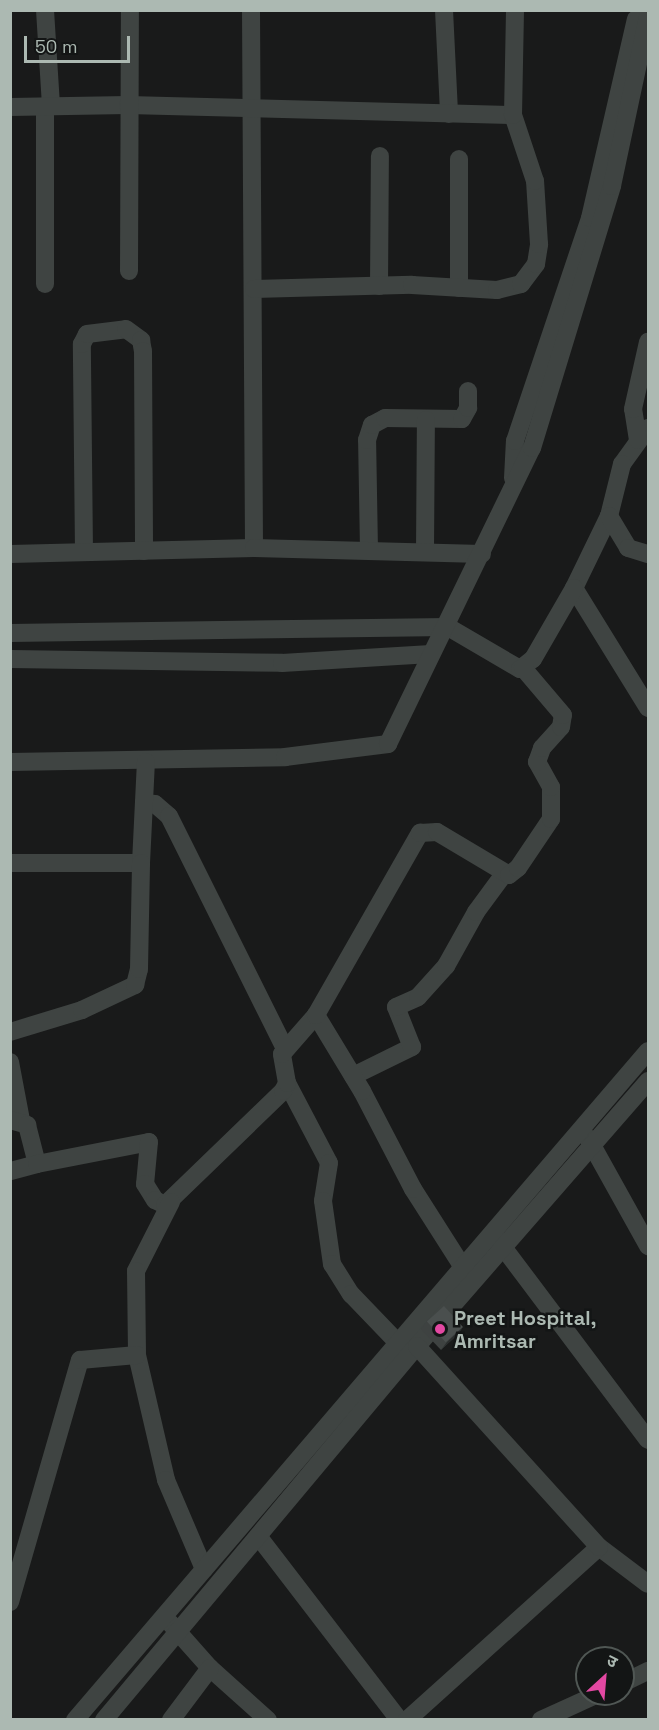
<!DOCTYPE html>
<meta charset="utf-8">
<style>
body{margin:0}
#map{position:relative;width:659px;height:1730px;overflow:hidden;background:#191a1a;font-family:"Space Grotesk","Noto Sans Devanagari",sans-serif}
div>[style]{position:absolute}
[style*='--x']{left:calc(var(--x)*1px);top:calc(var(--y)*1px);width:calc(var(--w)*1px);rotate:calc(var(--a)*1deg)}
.minor>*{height:18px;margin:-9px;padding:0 9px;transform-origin:9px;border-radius:9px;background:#3f4442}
.wall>*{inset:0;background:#3e4241}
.shaded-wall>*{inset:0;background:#2a2d2d}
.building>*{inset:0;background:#4a4f4e;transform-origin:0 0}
.dots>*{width:16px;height:16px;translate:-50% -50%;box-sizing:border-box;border:3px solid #131515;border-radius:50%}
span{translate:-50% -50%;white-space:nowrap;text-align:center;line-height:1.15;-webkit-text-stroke:5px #131515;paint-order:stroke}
.poi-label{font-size:20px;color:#acb9b2;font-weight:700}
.left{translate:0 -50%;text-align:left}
.frame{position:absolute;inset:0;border:12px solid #acb9b2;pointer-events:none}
.north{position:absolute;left:575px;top:1646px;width:60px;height:60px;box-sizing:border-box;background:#131515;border:2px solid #505754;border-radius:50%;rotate:26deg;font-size:16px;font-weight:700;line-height:24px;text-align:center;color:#acb9b2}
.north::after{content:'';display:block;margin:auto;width:21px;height:27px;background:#e348a2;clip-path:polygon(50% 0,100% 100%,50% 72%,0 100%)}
.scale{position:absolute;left:24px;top:36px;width:106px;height:27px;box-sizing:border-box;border:3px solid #acb9b2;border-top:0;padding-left:8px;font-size:18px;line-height:21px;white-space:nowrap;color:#acb9b2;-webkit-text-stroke:4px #131515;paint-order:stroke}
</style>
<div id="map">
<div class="minor">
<i style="--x:45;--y:10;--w:96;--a:86.4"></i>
<i style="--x:251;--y:10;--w:538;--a:89.68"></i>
<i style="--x:444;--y:10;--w:104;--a:87.2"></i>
<i style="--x:45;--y:106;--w:178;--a:90"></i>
<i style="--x:10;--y:107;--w:118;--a:-1"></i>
<i style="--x:128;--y:105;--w:385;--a:1.5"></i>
<i style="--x:129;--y:271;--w:261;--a:-89.8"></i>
<i style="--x:379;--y:286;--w:130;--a:-89.6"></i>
<i style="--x:459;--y:288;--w:129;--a:-90"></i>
<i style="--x:254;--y:289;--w:158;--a:-1.5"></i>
<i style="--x:412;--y:285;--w:85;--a:3.4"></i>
<i style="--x:497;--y:290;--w:25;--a:-14"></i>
<i style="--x:521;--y:284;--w:25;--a:-53"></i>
<i style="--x:536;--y:264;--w:20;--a:-81"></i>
<i style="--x:539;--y:244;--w:63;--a:-93.6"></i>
<i style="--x:535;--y:181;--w:70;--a:-108.4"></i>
<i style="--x:513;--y:115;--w:105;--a:-88.9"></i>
<i style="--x:648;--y:428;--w:44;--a:125.8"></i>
<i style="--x:622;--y:464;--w:54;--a:104"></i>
<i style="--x:609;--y:516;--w:80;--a:115.9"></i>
<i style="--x:574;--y:588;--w:141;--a:58.3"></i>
<i style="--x:638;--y:440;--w:31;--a:-99"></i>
<i style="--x:633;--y:409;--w:69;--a:-77.4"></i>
<i style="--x:513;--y:478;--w:37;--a:-87"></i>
<i style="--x:515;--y:441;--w:235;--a:-71.4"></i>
<i style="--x:590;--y:218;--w:204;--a:-77"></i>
<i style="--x:609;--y:516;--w:37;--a:59"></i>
<i style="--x:628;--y:548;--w:21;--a:17"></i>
<i style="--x:369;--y:550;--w:110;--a:-91"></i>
<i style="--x:367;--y:440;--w:16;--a:-72"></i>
<i style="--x:372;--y:425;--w:15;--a:-28"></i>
<i style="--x:385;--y:418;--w:77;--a:0.7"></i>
<i style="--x:462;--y:419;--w:13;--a:-61"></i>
<i style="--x:468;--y:408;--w:17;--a:-90"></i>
<i style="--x:425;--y:551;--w:131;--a:-89.6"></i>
<i style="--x:84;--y:552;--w:208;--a:-90.6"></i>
<i style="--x:82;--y:344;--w:11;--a:-63"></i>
<i style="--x:87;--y:334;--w:39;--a:-7"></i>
<i style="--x:126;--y:329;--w:19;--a:36"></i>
<i style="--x:141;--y:340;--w:11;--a:80"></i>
<i style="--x:143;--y:351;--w:200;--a:89.7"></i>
<i style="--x:10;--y:554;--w:244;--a:-1.4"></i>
<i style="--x:254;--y:548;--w:228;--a:1.5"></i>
<i style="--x:10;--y:633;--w:438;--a:-0.8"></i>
<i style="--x:448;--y:627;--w:83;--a:30.3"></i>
<i style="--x:520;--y:669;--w:16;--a:-38"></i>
<i style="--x:533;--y:659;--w:82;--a:-60"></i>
<i style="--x:10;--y:659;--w:272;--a:0.8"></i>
<i style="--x:282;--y:663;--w:149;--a:-3.5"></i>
<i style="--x:10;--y:762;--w:275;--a:-1"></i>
<i style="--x:285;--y:757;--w:104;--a:-7.2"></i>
<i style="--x:388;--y:744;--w:329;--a:-64.1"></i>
<i style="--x:532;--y:448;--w:274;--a:-73"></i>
<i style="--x:612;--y:186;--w:173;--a:-78"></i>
<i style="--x:144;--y:803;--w:11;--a:5"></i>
<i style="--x:155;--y:804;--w:18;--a:41"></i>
<i style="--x:169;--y:816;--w:260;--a:63.5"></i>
<i style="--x:10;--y:863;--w:131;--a:0"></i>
<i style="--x:141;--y:863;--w:101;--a:-87.2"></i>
<i style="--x:10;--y:1032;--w:75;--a:-17"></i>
<i style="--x:82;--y:1010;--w:59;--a:-25.3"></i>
<i style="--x:135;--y:985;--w:16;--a:-76"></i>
<i style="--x:139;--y:969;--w:106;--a:-88.9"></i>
<i style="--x:10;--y:1062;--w:59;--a:79.3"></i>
<i style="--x:353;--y:1076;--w:66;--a:-26.2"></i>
<i style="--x:412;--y:1047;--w:43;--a:-111.8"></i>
<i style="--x:396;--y:1007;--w:24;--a:-24"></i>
<i style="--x:418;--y:997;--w:42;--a:-47.9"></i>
<i style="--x:446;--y:966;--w:62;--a:-60.9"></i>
<i style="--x:476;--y:912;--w:47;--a:-53.6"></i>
<i style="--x:287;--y:1083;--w:90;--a:62.3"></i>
<i style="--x:329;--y:1163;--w:38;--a:99"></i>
<i style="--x:323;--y:1201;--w:64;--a:81.9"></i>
<i style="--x:332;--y:1264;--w:36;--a:58"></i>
<i style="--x:351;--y:1294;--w:68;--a:46.2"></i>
<i style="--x:10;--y:1120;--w:18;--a:16"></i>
<i style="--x:27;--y:1125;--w:40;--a:75.6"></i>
<i style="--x:37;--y:1164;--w:28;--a:165"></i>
<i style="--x:588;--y:1138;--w:124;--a:60.9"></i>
<i style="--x:37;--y:1164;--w:114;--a:-11.1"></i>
<i style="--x:149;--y:1142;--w:42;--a:95.4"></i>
<i style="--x:145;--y:1184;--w:19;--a:58"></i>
<i style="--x:155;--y:1200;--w:11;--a:27"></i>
<i style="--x:165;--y:1205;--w:164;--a:-44"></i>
<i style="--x:283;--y:1091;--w:9;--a:-63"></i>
<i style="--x:287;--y:1083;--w:29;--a:-100"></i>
<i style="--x:282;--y:1054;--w:52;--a:-48.9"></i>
<i style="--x:171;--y:1202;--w:77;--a:116.9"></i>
<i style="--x:136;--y:1271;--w:84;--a:89.3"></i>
<i style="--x:137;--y:1355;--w:128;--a:76.9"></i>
<i style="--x:166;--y:1480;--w:97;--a:66.9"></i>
<i style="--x:497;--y:1239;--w:251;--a:53.1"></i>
<i style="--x:464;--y:1269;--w:95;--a:-122.5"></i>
<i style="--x:413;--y:1189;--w:110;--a:-117.5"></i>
<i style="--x:362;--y:1091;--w:89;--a:-121.2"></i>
<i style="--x:316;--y:1015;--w:210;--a:-60.3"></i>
<i style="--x:420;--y:833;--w:17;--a:-3"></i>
<i style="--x:437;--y:832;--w:84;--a:30.8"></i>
<i style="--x:509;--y:875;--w:11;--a:-38"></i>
<i style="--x:518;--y:868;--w:59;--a:-56"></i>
<i style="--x:551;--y:819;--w:32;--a:-90"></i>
<i style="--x:551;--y:787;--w:29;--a:-119"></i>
<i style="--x:537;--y:762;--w:15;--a:-70"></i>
<i style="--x:542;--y:748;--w:28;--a:-48"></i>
<i style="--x:561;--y:727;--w:12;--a:-81"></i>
<i style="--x:563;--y:715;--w:62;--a:-130.4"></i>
<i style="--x:258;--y:1536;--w:232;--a:52.5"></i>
<i style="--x:599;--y:1547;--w:61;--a:37.1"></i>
<i style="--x:10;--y:1602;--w:252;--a:-73.9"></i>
<i style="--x:80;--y:1360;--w:57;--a:-5"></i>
<i style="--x:170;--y:1623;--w:60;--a:48.4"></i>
<i style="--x:210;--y:1668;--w:78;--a:41.9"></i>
<i style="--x:623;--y:1683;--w:28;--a:-26"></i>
<i style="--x:75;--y:1720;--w:881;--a:-49.42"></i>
<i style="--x:104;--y:1720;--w:488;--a:-50.1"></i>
<i style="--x:417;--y:1346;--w:352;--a:-48.9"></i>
<i style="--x:171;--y:1720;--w:65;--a:-53.1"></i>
<i style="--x:407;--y:1720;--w:258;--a:-42"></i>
<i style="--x:599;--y:1547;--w:271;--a:-132.2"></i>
<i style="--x:541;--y:1720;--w:63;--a:-24.5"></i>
</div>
<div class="wall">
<i style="clip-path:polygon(427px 1321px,463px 1327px,457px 1335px,441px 1350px,421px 1329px)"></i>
</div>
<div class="shaded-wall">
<i style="clip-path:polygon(463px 1327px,457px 1335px,441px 1350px,447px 1342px)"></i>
</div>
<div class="building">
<i style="left:444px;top:1306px;width:28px;height:23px;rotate:48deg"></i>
</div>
<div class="dots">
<i style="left:440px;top:1329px;background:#e348a2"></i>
</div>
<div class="poi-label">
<span class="left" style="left:454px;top:1330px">Preet Hospital,<br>Amritsar</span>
</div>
<div class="frame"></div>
<div class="north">उ</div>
<div class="scale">50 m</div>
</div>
